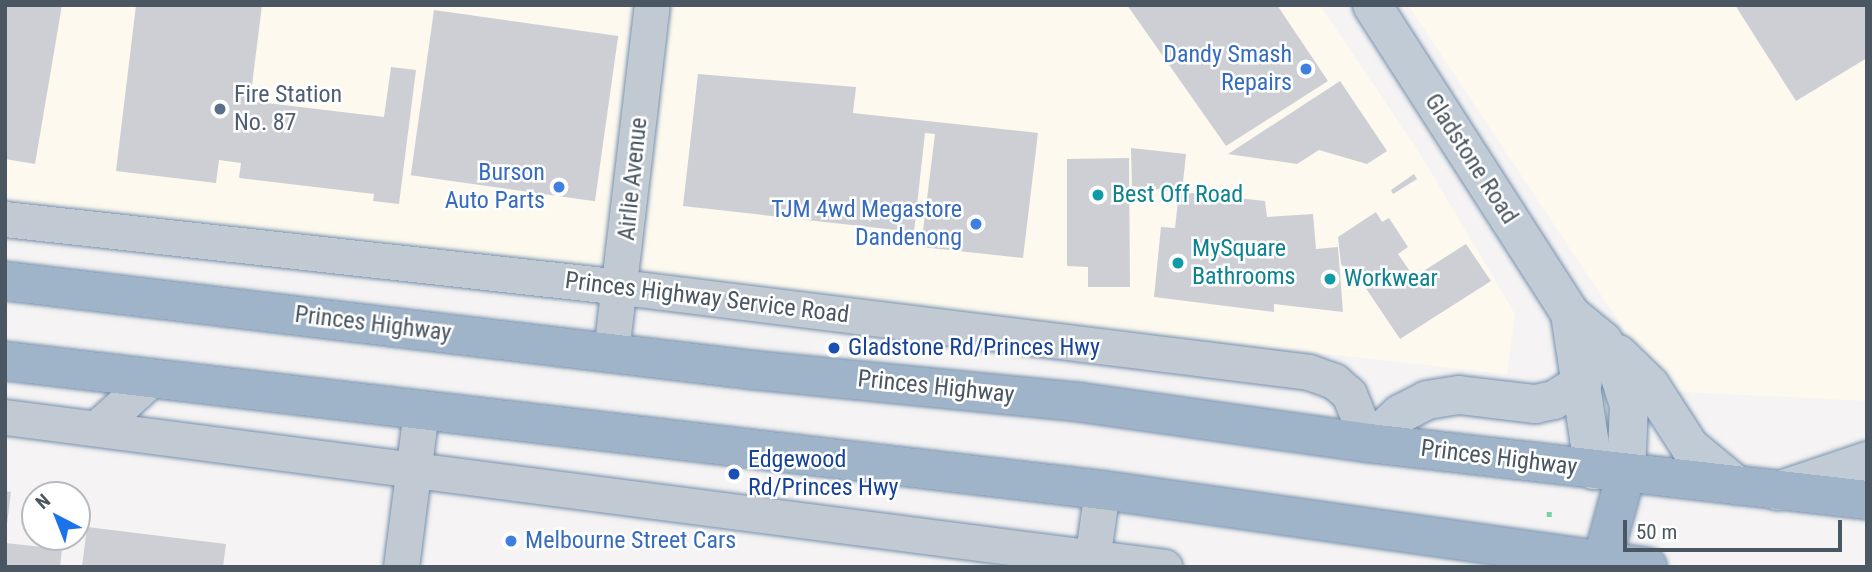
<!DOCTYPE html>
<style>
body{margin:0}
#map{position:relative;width:1872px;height:572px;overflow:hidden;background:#f5f3f3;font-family:"Roboto Condensed",sans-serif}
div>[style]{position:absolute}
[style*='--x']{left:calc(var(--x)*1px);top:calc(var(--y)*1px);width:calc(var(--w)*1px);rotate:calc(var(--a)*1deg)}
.commercial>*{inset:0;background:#fdf9ef}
.building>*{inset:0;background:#cdcfd5;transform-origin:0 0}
.path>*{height:4.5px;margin-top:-2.25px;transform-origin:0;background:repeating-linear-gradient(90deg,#7ad0a6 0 5px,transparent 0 8.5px)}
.roads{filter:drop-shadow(0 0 2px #7690ad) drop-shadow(0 0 2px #7690ad)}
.minor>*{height:35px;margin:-17.5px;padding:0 17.5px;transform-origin:17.5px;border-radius:17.5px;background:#c1cad2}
.secondary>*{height:38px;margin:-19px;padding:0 19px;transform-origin:19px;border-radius:19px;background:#c1cbd6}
.trunk>*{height:38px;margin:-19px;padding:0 19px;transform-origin:19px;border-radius:19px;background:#9fb4c9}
.dots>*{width:19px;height:19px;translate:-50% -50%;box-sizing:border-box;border:4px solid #fff;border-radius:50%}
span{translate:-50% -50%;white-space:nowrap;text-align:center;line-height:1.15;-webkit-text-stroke:5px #fff;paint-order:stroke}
.shop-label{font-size:24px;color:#366cbe}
.right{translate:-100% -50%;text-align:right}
.left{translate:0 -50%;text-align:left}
.service-label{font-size:24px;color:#4e5e75}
.street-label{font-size:24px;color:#4a5661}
.culture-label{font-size:24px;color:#0d838f}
.transit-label{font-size:24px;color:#164399}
.frame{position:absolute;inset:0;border:7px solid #4a5661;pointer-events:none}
.north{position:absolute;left:21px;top:481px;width:70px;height:70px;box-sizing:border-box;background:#fff;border:2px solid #b7bbc0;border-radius:50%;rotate:318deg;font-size:19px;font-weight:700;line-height:28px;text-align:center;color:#4a5661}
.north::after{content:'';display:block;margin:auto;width:24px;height:32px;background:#1a73e8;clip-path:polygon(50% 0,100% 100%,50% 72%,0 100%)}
.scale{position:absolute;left:1623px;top:520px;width:219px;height:32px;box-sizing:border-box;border:4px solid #4a5661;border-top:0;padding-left:9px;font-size:21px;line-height:24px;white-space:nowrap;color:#4a5661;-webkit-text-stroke:5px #fff;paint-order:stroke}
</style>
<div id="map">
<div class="commercial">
<i style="clip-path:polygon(5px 5px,1320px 5px,1419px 152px,1515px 314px,1507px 374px,609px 275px,5px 202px)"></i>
<i style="clip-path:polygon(1408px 5px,1867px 5px,1867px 401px,1665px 391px)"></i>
</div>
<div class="building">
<i style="clip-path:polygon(5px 5px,62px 5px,35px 164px,5px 159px)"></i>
<i style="clip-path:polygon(136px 5px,262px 5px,250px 101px,384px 117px,391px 67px,416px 70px,399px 204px,373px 201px,374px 194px,239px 178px,241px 163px,219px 160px,216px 183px,116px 171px)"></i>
<i style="clip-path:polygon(1127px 5px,1277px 5px,1328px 81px,1226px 146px)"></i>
<i style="clip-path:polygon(1735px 5px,1867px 5px,1867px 58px,1796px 101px)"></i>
<i style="left:434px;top:10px;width:186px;height:167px;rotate:8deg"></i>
<i style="clip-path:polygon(698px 74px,856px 87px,853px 113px,1038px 133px,1023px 258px,921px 247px,935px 134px,925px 133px,914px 232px,683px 206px)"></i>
<i style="clip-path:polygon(1340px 81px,1387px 151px,1367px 164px,1319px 150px,1297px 164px,1228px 154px)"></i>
<i style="clip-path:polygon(1131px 148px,1186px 154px,1182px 192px,1265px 201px,1267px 217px,1313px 214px,1316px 249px,1338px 247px,1343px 312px,1274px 304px,1274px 312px,1154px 297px,1161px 227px,1175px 228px,1179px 192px,1132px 186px)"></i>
<i style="clip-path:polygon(1129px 158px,1130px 287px,1088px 287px,1088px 267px,1067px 266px,1067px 159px)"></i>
<i style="clip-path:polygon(1414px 174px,1417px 179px,1393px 194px,1391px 190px)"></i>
<i style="clip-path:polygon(1376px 212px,1382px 222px,1389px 218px,1408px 247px,1398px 254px,1414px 277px,1466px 244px,1491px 281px,1400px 339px,1359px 278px,1353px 282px,1341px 264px,1338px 237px)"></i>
<i style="clip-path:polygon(5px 491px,11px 492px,7px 524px,5px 524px)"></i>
<i style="clip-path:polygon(87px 527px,226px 544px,223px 567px,82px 567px)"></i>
<i style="clip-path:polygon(5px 543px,62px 549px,60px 567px,5px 567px)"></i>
</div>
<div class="path">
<i style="--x:1549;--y:517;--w:7;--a:-90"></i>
</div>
<div class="roads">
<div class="minor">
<i style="--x:5;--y:219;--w:620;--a:6.3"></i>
<i style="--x:621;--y:287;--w:693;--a:7.04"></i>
<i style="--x:1309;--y:372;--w:27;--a:20"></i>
<i style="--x:1334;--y:381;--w:20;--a:41"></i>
<i style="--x:1349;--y:394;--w:53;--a:67.8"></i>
<i style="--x:611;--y:352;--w:349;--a:-83.3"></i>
<i style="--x:5;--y:417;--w:1169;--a:7.37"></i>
<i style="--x:98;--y:427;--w:73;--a:-42.2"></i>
<i style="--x:401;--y:567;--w:157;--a:-82.7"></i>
<i style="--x:1091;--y:567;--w:78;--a:-81.9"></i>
</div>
<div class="secondary">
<i style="--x:1372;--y:5;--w:367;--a:57.3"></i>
<i style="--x:1570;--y:314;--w:43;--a:39.3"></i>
<i style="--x:1603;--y:341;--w:24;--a:60"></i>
<i style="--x:1615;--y:362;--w:45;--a:72"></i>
<i style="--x:1629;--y:405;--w:68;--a:92.5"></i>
<i style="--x:1570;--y:314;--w:158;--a:81.3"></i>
<i style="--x:1618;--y:354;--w:45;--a:44.1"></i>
<i style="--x:1650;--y:385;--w:74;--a:57.2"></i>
<i style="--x:1690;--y:447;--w:60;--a:39.6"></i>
<i style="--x:1369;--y:443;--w:42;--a:-43.1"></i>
<i style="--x:1400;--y:414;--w:30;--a:-27"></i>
<i style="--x:1427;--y:400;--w:32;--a:-9"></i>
<i style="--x:1459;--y:395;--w:77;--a:6.8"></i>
<i style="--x:1535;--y:404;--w:19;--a:-12"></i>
<i style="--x:1554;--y:400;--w:34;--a:-32"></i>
<i style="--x:1778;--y:491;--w:94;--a:-18.6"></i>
</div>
<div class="trunk">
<i style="--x:5;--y:281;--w:752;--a:6.79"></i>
<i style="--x:752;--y:370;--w:328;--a:5.6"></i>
<i style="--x:1078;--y:402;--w:294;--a:8"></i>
<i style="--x:1369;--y:443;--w:501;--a:6.53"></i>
<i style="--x:5;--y:361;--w:1105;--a:6.71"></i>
<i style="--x:1102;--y:490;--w:551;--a:8.03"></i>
<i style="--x:1602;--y:561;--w:91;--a:-74.7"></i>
</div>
</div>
<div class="dots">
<i style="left:1306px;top:69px;background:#3f7fe0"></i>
<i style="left:220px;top:109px;background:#5c6f8a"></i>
<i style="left:559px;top:187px;background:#3f7fe0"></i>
<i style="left:1098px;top:195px;background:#0f9aa8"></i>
<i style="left:976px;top:224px;background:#3f7fe0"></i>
<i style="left:1178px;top:263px;background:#0f9aa8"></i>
<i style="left:1330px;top:279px;background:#0f9aa8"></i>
<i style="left:834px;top:348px;background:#1a4fb4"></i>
<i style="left:734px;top:474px;background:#1a4fb4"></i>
<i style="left:511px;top:541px;background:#3f7fe0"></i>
</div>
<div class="shop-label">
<span class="right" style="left:1292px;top:69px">Dandy Smash<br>Repairs</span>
<span class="right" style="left:545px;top:187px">Burson<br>Auto Parts</span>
<span class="right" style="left:962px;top:224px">TJM 4wd Megastore<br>Dandenong</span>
<span class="left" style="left:525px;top:541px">Melbourne Street Cars</span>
</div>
<div class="service-label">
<span class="left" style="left:234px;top:109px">Fire Station<br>No. 87</span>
</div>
<div class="street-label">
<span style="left:1471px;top:159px;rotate:57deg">Gladstone Road</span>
<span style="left:633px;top:179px;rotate:-84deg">Airlie Avenue</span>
<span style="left:707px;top:298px;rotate:7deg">Princes Highway Service Road</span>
<span style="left:373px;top:324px;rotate:7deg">Princes Highway</span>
<span style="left:936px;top:387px;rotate:6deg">Princes Highway</span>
<span style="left:1499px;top:458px;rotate:7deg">Princes Highway</span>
</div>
<div class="culture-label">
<span class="left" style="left:1112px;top:195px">Best Off Road</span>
<span class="left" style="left:1192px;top:263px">MySquare<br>Bathrooms</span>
<span class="left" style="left:1344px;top:279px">Workwear</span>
</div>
<div class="transit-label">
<span class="left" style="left:848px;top:348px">Gladstone Rd/Princes Hwy</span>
<span class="left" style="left:748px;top:474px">Edgewood<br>Rd/Princes Hwy</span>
</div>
<div class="frame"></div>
<div class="north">N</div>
<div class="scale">50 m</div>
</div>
